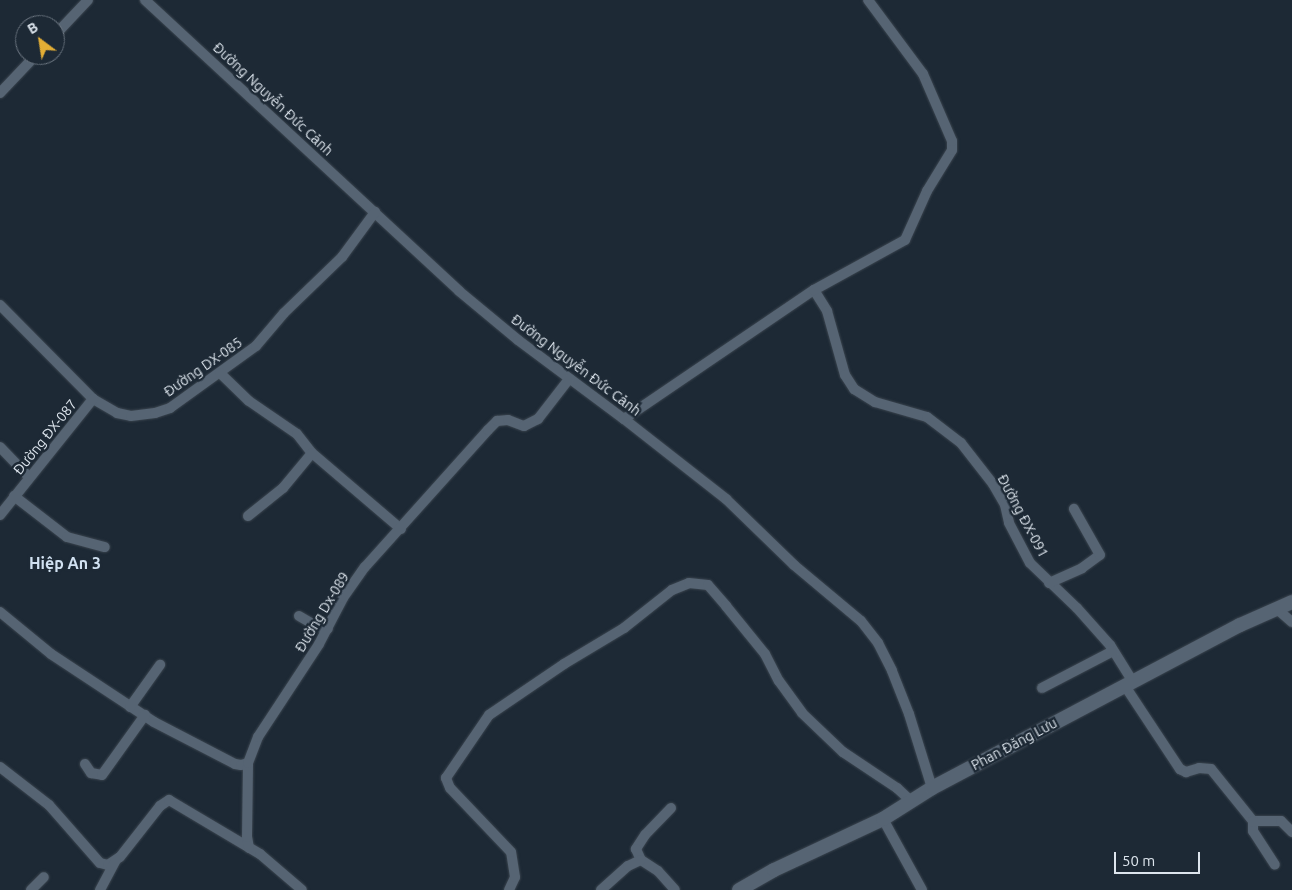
<!DOCTYPE html>
<meta charset="utf-8">
<style>
body{margin:0}
#map{position:relative;width:1292px;height:890px;overflow:hidden;background:#1d2935;font-family:Ubuntu,sans-serif}
div>[style]{position:absolute}
[style*='--x']{left:calc(var(--x)*1px);top:calc(var(--y)*1px);width:calc(var(--w)*1px);rotate:calc(var(--a)*1deg)}
.roads{filter:drop-shadow(0 0 1px #3a444e) drop-shadow(0 0 1px #3a444e)}
.street>*{height:10px;margin:-5px;padding:0 5px;transform-origin:5px;border-radius:5px;background:#566473}
.secondary>*{height:14px;margin:-7px;padding:0 7px;transform-origin:7px;border-radius:7px;background:#566473}
span{translate:-50% -50%;white-space:nowrap;text-align:center;line-height:1.15;-webkit-text-stroke:5px #1d2935;paint-order:stroke}
.street-label{font-size:14px;color:#dde5ed}
.quarter-label{font-size:16px;color:#d1e1f1;font-weight:700}
.north{position:absolute;left:15px;top:15px;width:50px;height:50px;box-sizing:border-box;background:#1d2935;border:1px solid #6a747f;border-radius:50%;rotate:329deg;font-size:14px;font-weight:700;line-height:20px;text-align:center;color:#dde5ed}
.north::after{content:'';display:block;margin:auto;width:18px;height:22px;background:#e3ae35;clip-path:polygon(50% 0,100% 100%,50% 72%,0 100%)}
.scale{position:absolute;left:1114px;top:852px;width:86px;height:22px;box-sizing:border-box;border:2px solid #dde5ed;border-top:0;padding-left:6px;font-size:15px;line-height:18px;white-space:nowrap;color:#dde5ed;-webkit-text-stroke:4px #1d2935;paint-order:stroke}
</style>
<div id="map">
<div class="roads">
<div class="street">
<i style="--x:145;--y:0;--w:428;--a:42.8"></i>
<i style="--x:459;--y:291;--w:77;--a:39.7"></i>
<i style="--x:518;--y:340;--w:132;--a:36.7"></i>
<i style="--x:624;--y:419;--w:130;--a:38.1"></i>
<i style="--x:726;--y:499;--w:95;--a:44.1"></i>
<i style="--x:794;--y:565;--w:87;--a:39.9"></i>
<i style="--x:861;--y:621;--w:28;--a:52"></i>
<i style="--x:878;--y:643;--w:31;--a:63"></i>
<i style="--x:892;--y:671;--w:46;--a:68.4"></i>
<i style="--x:909;--y:714;--w:77;--a:72.7"></i>
<i style="--x:55;--y:35;--w:48;--a:-46.7"></i>
<i style="--x:0;--y:93;--w:52;--a:-46.5"></i>
<i style="--x:814;--y:290;--w:25;--a:58"></i>
<i style="--x:827;--y:311;--w:66;--a:74.3"></i>
<i style="--x:845;--y:375;--w:17;--a:57"></i>
<i style="--x:854;--y:389;--w:25;--a:32"></i>
<i style="--x:875;--y:402;--w:54;--a:16.1"></i>
<i style="--x:927;--y:417;--w:43;--a:37.4"></i>
<i style="--x:961;--y:443;--w:52;--a:52"></i>
<i style="--x:993;--y:484;--w:24;--a:60"></i>
<i style="--x:1005;--y:505;--w:18;--a:77"></i>
<i style="--x:1009;--y:523;--w:45;--a:62.3"></i>
<i style="--x:1030;--y:563;--w:65;--a:43.8"></i>
<i style="--x:1077;--y:608;--w:50;--a:48.3"></i>
<i style="--x:1110;--y:645;--w:44;--a:58.1"></i>
<i style="--x:0;--y:305;--w:132;--a:45.3"></i>
<i style="--x:93;--y:399;--w:28;--a:30"></i>
<i style="--x:117;--y:413;--w:14;--a:12"></i>
<i style="--x:131;--y:416;--w:24;--a:-7"></i>
<i style="--x:155;--y:413;--w:16;--a:-18"></i>
<i style="--x:170;--y:408;--w:106;--a:-35.8"></i>
<i style="--x:256;--y:346;--w:43;--a:-49.7"></i>
<i style="--x:284;--y:313;--w:81;--a:-44"></i>
<i style="--x:342;--y:257;--w:56;--a:-53.7"></i>
<i style="--x:220;--y:373;--w:40;--a:44"></i>
<i style="--x:249;--y:401;--w:58;--a:34.5"></i>
<i style="--x:297;--y:434;--w:24;--a:52"></i>
<i style="--x:312;--y:453;--w:117;--a:40.5"></i>
<i style="--x:624;--y:419;--w:230;--a:-34.2"></i>
<i style="--x:814;--y:290;--w:104;--a:-28.8"></i>
<i style="--x:905;--y:240;--w:54;--a:-65.8"></i>
<i style="--x:927;--y:191;--w:48;--a:-58.6"></i>
<i style="--x:952;--y:150;--w:9;--a:-90"></i>
<i style="--x:952;--y:141;--w:73;--a:-113.4"></i>
<i style="--x:923;--y:74;--w:92;--a:-126.6"></i>
<i style="--x:0;--y:447;--w:42;--a:46"></i>
<i style="--x:14;--y:496;--w:67;--a:37.7"></i>
<i style="--x:67;--y:537;--w:39;--a:15"></i>
<i style="--x:0;--y:515;--w:149;--a:-51.3"></i>
<i style="--x:248;--y:516;--w:45;--a:-38.7"></i>
<i style="--x:283;--y:488;--w:45;--a:-50.4"></i>
<i style="--x:1049;--y:583;--w:36;--a:-24"></i>
<i style="--x:1082;--y:568;--w:22;--a:-36"></i>
<i style="--x:1100;--y:555;--w:53;--a:-119.5"></i>
<i style="--x:1277;--y:609;--w:20;--a:41"></i>
<i style="--x:0;--y:612;--w:66;--a:39.5"></i>
<i style="--x:51;--y:654;--w:123;--a:33.4"></i>
<i style="--x:154;--y:722;--w:91;--a:27.4"></i>
<i style="--x:235;--y:764;--w:6;--a:9"></i>
<i style="--x:241;--y:765;--w:7;--a:-16"></i>
<i style="--x:299;--y:616;--w:22;--a:30"></i>
<i style="--x:318;--y:627;--w:10;--a:11"></i>
<i style="--x:1125;--y:686;--w:100;--a:56.5"></i>
<i style="--x:1180;--y:769;--w:7;--a:27"></i>
<i style="--x:1186;--y:772;--w:14;--a:-17"></i>
<i style="--x:1199;--y:768;--w:12;--a:5"></i>
<i style="--x:1211;--y:769;--w:67;--a:51.1"></i>
<i style="--x:1253;--y:821;--w:28;--a:0"></i>
<i style="--x:1281;--y:821;--w:16;--a:45"></i>
<i style="--x:1042;--y:688;--w:80;--a:-27.5"></i>
<i style="--x:130;--y:707;--w:52;--a:-54.5"></i>
<i style="--x:85;--y:764;--w:11;--a:56"></i>
<i style="--x:91;--y:773;--w:11;--a:10"></i>
<i style="--x:102;--y:775;--w:74;--a:-54.4"></i>
<i style="--x:0;--y:767;--w:62;--a:37.8"></i>
<i style="--x:49;--y:805;--w:77;--a:48.7"></i>
<i style="--x:100;--y:863;--w:8;--a:14"></i>
<i style="--x:108;--y:865;--w:14;--a:-34"></i>
<i style="--x:120;--y:857;--w:65;--a:-51.9"></i>
<i style="--x:160;--y:806;--w:11;--a:-34"></i>
<i style="--x:169;--y:800;--w:106;--a:30.7"></i>
<i style="--x:260;--y:854;--w:55;--a:40.6"></i>
<i style="--x:671;--y:808;--w:37;--a:134"></i>
<i style="--x:645;--y:835;--w:17;--a:123"></i>
<i style="--x:636;--y:849;--w:12;--a:66"></i>
<i style="--x:641;--y:860;--w:20;--a:33"></i>
<i style="--x:658;--y:871;--w:25;--a:48"></i>
<i style="--x:883;--y:819;--w:81;--a:61.2"></i>
<i style="--x:1253;--y:821;--w:10;--a:90"></i>
<i style="--x:1253;--y:831;--w:40;--a:57.1"></i>
<i style="--x:249;--y:848;--w:11;--a:-100"></i>
<i style="--x:247;--y:837;--w:74;--a:-89.2"></i>
<i style="--x:248;--y:763;--w:28;--a:-69"></i>
<i style="--x:258;--y:737;--w:111;--a:-56.7"></i>
<i style="--x:319;--y:644;--w:52;--a:-62.4"></i>
<i style="--x:343;--y:598;--w:38;--a:-55"></i>
<i style="--x:365;--y:567;--w:184;--a:-48.1"></i>
<i style="--x:488;--y:430;--w:13;--a:-45"></i>
<i style="--x:497;--y:421;--w:11;--a:-5"></i>
<i style="--x:508;--y:420;--w:17;--a:21"></i>
<i style="--x:524;--y:426;--w:16;--a:-27"></i>
<i style="--x:538;--y:419;--w:51;--a:-52.2"></i>
<i style="--x:31;--y:890;--w:18;--a:-45"></i>
<i style="--x:100;--y:890;--w:34;--a:-62"></i>
<i style="--x:509;--y:890;--w:14;--a:-65"></i>
<i style="--x:515;--y:877;--w:25;--a:-99"></i>
<i style="--x:511;--y:852;--w:88;--a:-133.6"></i>
<i style="--x:450;--y:788;--w:11;--a:-112"></i>
<i style="--x:446;--y:778;--w:76;--a:-55.7"></i>
<i style="--x:489;--y:715;--w:91;--a:-34.2"></i>
<i style="--x:564;--y:664;--w:70;--a:-31"></i>
<i style="--x:624;--y:628;--w:61;--a:-38.4"></i>
<i style="--x:672;--y:590;--w:18;--a:-22"></i>
<i style="--x:689;--y:583;--w:19;--a:6"></i>
<i style="--x:708;--y:585;--w:28;--a:49"></i>
<i style="--x:726;--y:606;--w:62;--a:50.9"></i>
<i style="--x:765;--y:654;--w:30;--a:63"></i>
<i style="--x:779;--y:681;--w:39;--a:54"></i>
<i style="--x:802;--y:713;--w:57;--a:43.6"></i>
<i style="--x:843;--y:752;--w:65;--a:33.7"></i>
<i style="--x:897;--y:788;--w:19;--a:43"></i>
<i style="--x:601;--y:890;--w:36;--a:-42"></i>
<i style="--x:628;--y:866;--w:14;--a:-25"></i>
</div>
<div class="secondary">
<i style="--x:739;--y:890;--w:40;--a:-29.7"></i>
<i style="--x:774;--y:870;--w:120;--a:-25.1"></i>
<i style="--x:883;--y:819;--w:58;--a:-32.3"></i>
<i style="--x:932;--y:788;--w:348;--a:-27.9"></i>
<i style="--x:1240;--y:625;--w:57;--a:-23.9"></i>
</div>
</div>
<div class="street-label">
<span style="left:273px;top:99px;rotate:43deg">Đường Nguyễn Đức Cảnh</span>
<span style="left:576px;top:365px;rotate:37deg">Đường Nguyễn Đức Cảnh</span>
<span style="left:203px;top:367px;rotate:-35deg">Đường DX-085</span>
<span style="left:45px;top:437px;rotate:-51deg">Đường ĐX-087</span>
<span style="left:1023px;top:516px;rotate:62deg">Đường ĐX-091</span>
<span style="left:322px;top:612px;rotate:-59deg">Đường Dx-089</span>
<span style="left:1014px;top:744px;rotate:-28deg">Phan Đăng Lưu</span>
</div>
<div class="quarter-label">
<span style="left:65px;top:563px">Hiệp An 3</span>
</div>
<div class="north">B</div>
<div class="scale">50 m</div>
</div>
